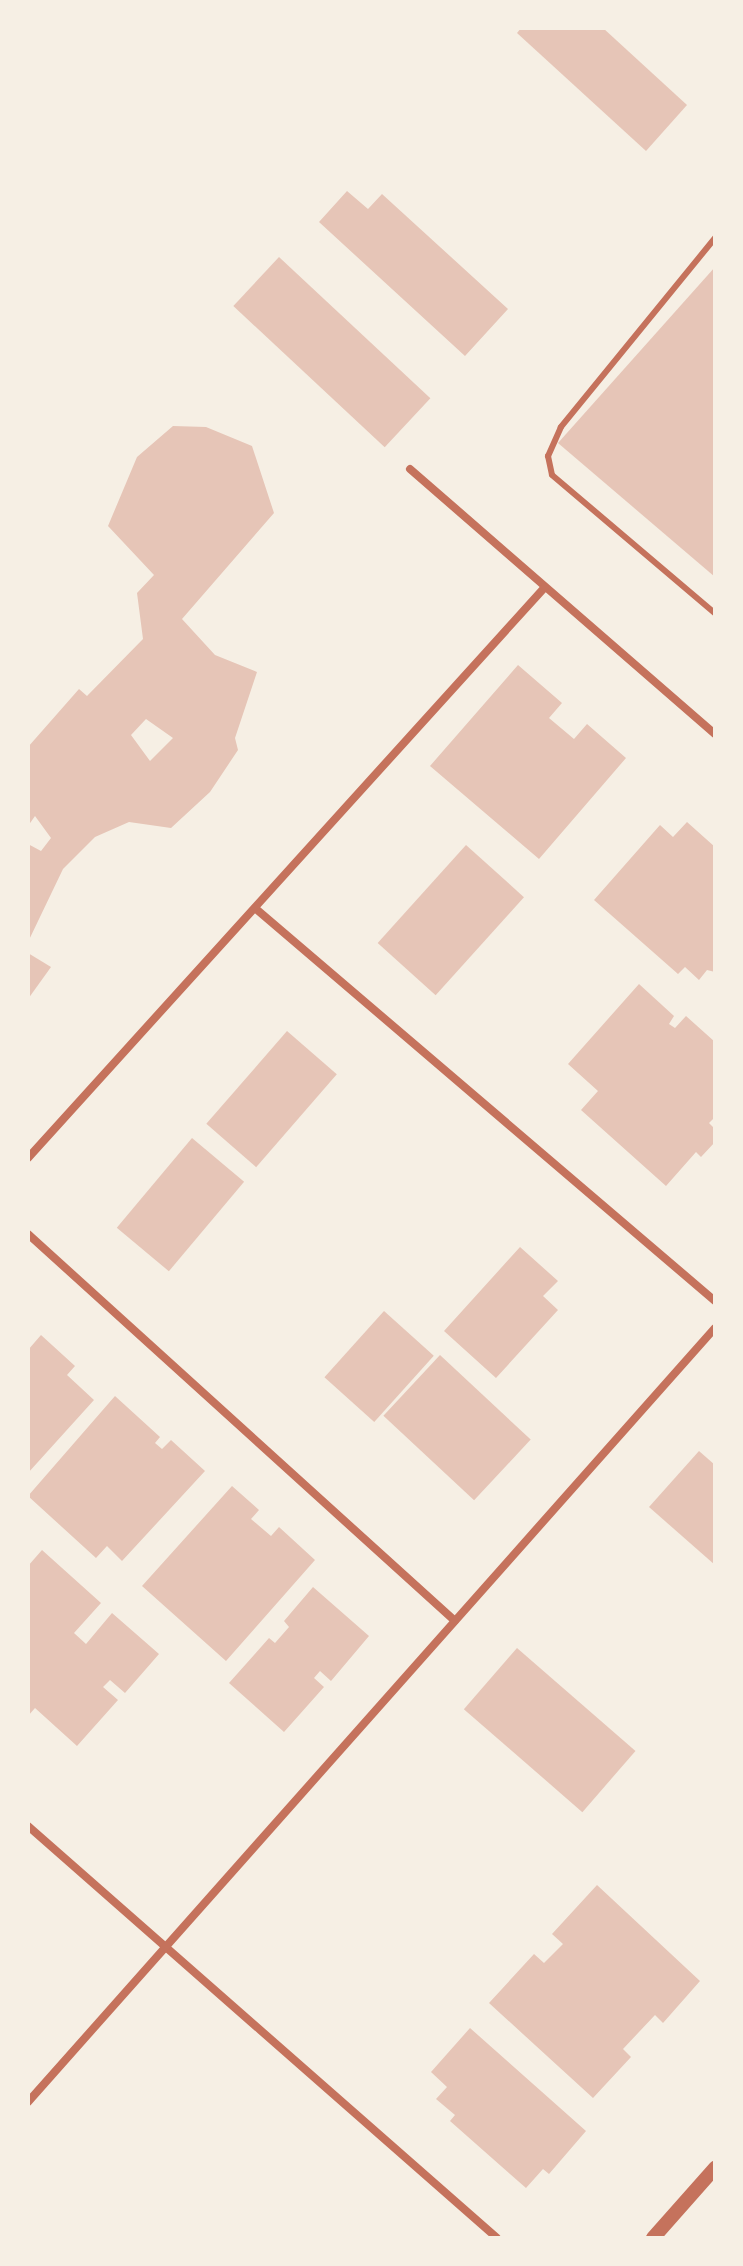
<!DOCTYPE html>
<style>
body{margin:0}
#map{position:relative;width:743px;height:2266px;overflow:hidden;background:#f6efe4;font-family:"Sofia Sans Condensed",sans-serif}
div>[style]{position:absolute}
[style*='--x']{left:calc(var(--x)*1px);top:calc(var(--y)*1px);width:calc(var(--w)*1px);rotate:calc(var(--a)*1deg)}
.building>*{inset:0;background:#e6c5b7;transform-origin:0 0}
.service>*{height:6px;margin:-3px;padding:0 3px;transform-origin:3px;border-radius:3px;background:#c5725c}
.minor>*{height:8px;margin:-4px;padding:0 4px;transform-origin:4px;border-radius:4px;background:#c5725c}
.tertiary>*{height:14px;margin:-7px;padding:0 7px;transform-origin:7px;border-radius:7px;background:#c5725c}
span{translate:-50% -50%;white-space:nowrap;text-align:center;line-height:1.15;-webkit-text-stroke:7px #f6efe4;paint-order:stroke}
.frame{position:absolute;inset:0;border:30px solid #f6efe4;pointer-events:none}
</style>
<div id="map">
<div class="building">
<i style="clip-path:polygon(521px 28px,603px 28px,687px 105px,646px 151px,517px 33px)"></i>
<i style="clip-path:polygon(347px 191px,368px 209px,382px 194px,508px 309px,465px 356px,319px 222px)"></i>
<i style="left:279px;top:257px;width:207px;height:67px;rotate:43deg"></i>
<i style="clip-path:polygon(715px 267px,715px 577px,558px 443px)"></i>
<i style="clip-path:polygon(evenodd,173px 426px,206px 427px,252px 446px,274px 513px,182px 619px,215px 655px,257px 672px,235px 738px,238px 750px,210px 792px,171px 828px,129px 822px,95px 837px,63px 869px,28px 942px,28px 844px,41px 851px,51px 838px,35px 816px,28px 826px,28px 747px,79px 689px,87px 696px,143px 639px,137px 593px,154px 575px,108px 526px,137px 457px,173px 426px,146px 719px,173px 738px,150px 761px,131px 735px,146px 719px)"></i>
<i style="clip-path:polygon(518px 665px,562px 703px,549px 718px,574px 739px,587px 724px,626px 758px,539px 859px,430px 766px)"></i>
<i style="clip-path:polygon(687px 822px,715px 847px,715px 972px,707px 970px,699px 980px,685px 967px,678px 974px,594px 900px,660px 825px,673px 837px)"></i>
<i style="left:466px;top:845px;width:78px;height:132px;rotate:42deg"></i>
<i style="clip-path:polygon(28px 953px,51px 967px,28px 999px)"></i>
<i style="clip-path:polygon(639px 984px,674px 1016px,669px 1024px,675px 1028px,686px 1016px,715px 1042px,715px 1117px,709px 1123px,715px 1129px,715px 1142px,701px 1157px,696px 1152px,666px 1186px,581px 1110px,598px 1091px,568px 1064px)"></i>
<i style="left:287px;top:1031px;width:66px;height:123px;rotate:41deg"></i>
<i style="left:192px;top:1138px;width:68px;height:117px;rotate:40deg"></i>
<i style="clip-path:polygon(520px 1247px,558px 1281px,543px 1296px,558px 1310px,496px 1378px,444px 1331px)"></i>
<i style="left:384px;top:1311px;width:67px;height:89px;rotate:42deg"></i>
<i style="clip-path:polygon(41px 1335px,75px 1366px,67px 1375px,94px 1400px,28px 1473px,28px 1350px)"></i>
<i style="left:440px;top:1355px;width:124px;height:83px;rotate:43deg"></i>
<i style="clip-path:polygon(115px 1396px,160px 1437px,155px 1443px,162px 1449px,171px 1440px,205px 1471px,122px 1561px,107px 1546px,96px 1558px,28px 1496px)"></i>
<i style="clip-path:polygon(699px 1451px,715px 1465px,715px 1565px,649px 1507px)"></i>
<i style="clip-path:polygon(232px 1486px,259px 1510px,251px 1519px,271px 1536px,279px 1527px,315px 1560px,226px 1661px,142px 1586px)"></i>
<i style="clip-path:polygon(42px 1550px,101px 1603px,74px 1633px,86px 1644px,112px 1613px,159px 1654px,125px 1693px,110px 1680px,103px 1687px,118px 1700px,77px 1746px,35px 1708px,28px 1716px,28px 1566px)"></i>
<i style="clip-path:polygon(313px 1587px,369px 1636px,331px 1681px,320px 1671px,314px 1678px,324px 1687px,284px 1732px,229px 1683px,269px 1638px,275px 1643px,289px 1627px,284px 1621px)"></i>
<i style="left:517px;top:1648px;width:157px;height:81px;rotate:41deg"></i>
<i style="clip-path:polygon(597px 1885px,700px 1981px,663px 2023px,655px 2015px,623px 2049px,631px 2057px,593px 2098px,489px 2003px,534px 1954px,544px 1963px,563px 1944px,552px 1934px)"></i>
<i style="clip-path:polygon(470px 2028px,586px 2131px,549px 2174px,543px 2169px,526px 2188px,450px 2121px,455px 2115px,436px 2099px,447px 2087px,431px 2072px)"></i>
</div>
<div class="service">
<i style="--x:715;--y:238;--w:244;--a:129.2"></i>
<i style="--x:561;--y:427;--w:32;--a:114"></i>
<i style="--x:548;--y:456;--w:19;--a:78"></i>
<i style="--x:552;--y:475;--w:214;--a:40.3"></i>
</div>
<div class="minor">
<i style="--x:410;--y:469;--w:404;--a:41"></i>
<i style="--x:255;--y:908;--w:605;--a:40.51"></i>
<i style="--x:28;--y:1158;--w:770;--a:-47.84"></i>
<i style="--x:28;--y:1234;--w:576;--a:42.19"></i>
<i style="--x:28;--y:1826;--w:624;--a:41.3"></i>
<i style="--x:28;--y:2102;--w:1035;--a:-48.41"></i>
</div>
<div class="tertiary">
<i style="--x:653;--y:2238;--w:94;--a:-48.5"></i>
</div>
<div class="frame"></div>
</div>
